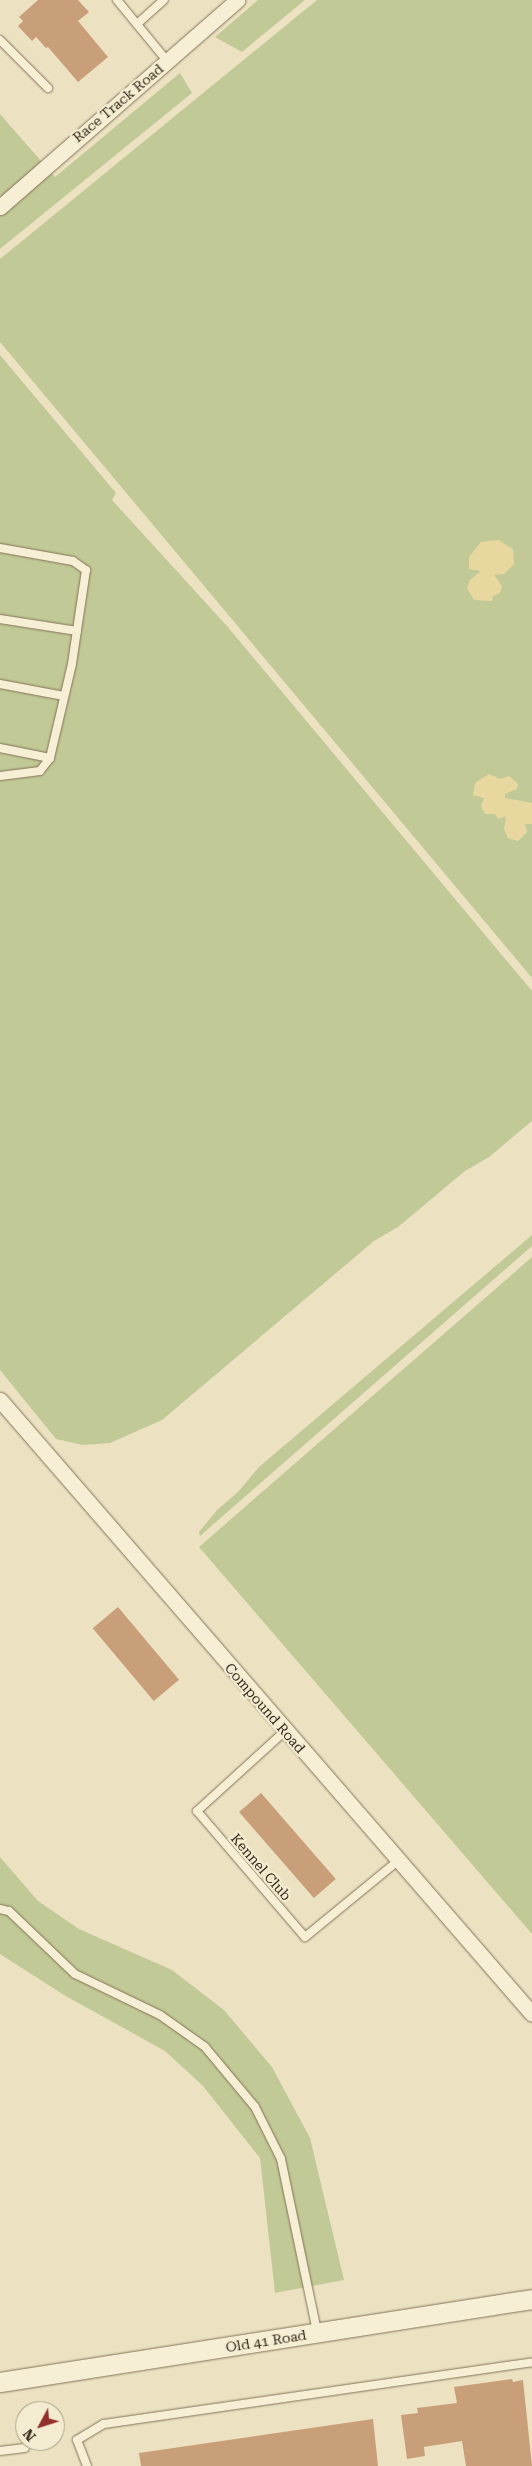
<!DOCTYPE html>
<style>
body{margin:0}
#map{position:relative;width:532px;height:2466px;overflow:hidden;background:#ece2c2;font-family:"Roboto Serif",serif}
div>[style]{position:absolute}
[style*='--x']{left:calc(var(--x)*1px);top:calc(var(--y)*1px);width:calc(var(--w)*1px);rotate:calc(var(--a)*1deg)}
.green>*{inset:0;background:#c1ca96}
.sand>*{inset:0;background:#e8d8a0}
.building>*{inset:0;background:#c99f79;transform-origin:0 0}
.roads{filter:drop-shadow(0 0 1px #85735a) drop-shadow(0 0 1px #85735a)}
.service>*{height:8px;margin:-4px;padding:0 4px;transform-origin:4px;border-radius:4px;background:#f7efd5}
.minor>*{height:15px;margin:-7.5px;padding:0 7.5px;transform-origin:7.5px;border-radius:7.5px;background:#f7efd5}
.tertiary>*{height:19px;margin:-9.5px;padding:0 9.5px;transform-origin:9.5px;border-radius:9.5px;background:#f7efd5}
span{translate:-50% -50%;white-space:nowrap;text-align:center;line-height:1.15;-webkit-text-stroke:4.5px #f4ecd1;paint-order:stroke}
.street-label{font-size:14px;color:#362b1d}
.north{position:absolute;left:15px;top:2401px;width:50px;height:50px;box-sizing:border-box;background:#f4ecd1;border:1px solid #a89f89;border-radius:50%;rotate:230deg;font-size:14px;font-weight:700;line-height:20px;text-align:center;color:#362b1d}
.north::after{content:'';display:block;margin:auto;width:18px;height:22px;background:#92312c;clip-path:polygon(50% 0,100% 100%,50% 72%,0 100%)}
</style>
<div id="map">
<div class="green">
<i style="clip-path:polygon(258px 0,305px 0,242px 52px,215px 37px)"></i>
<i style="clip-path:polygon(317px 0,532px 0,532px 978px,0 342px,0 259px)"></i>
<i style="clip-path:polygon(180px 73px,192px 93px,0 249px,0 114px,55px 177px)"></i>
<i style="clip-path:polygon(0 355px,116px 493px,112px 500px,227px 626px,532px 991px,532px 1121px,489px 1157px,465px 1171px,398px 1227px,374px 1241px,162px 1420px,110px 1443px,83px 1445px,56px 1439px,0 1370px)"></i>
<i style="clip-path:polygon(532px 1235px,532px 1246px,200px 1536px,199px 1532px,217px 1510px,238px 1492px,259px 1467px)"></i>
<i style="clip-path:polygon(532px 1257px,532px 1934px,199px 1547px)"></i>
<i style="clip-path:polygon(0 1857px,38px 1901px,79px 1929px,172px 1970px,224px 2010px,272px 2067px,310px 2138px,344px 2280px,275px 2293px,260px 2158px,203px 2086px,165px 2051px,64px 1995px,0 1954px)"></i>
</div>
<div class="sand">
<i style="clip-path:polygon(498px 540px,513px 549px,514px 564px,504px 574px,494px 575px,502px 586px,500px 593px,493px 596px,492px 601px,474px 600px,467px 588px,470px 580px,481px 571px,469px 569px,469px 557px,481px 542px)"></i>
<i style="clip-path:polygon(489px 774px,500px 779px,509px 776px,518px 784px,517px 789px,505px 794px,505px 798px,532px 803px,532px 824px,525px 824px,527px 832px,518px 841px,508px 838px,504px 829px,506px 816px,498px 819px,495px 814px,485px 814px,481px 806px,484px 798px,473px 795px,475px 783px)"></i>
</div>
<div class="building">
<i style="clip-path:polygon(38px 0,78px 0,89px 12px,78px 21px,108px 57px,78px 82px,48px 47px,46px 48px,36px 37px,32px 41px,18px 26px,23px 21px,19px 17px)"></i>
<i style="left:118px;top:1607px;width:95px;height:33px;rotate:50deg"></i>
<i style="left:261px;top:1793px;width:114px;height:29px;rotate:49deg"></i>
<i style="clip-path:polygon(512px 2379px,513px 2382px,523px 2380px,532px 2466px,466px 2466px,462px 2441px,424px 2447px,425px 2456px,407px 2459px,401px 2415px,418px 2413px,417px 2408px,457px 2403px,454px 2387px)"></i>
<i style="clip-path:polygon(373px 2419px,378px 2466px,141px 2466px,139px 2453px)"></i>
</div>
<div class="roads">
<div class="service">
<i style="--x:117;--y:0;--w:80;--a:50.6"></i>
<i style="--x:137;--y:24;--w:36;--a:-42"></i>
<i style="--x:0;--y:40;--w:68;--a:45"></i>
<i style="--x:0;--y:548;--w:74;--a:10.1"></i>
<i style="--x:73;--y:561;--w:16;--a:35"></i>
<i style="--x:86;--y:570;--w:95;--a:98.5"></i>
<i style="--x:72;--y:664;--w:97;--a:103.2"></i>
<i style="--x:50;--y:758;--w:16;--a:128"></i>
<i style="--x:40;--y:771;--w:40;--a:172.9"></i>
<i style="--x:0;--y:619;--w:78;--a:8.9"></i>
<i style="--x:0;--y:684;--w:65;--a:10.6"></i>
<i style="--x:0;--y:748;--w:51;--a:11.3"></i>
<i style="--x:285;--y:1731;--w:119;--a:137.7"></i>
<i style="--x:197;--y:1811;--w:166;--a:49.4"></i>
<i style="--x:305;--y:1937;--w:120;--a:-39.3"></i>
<i style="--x:0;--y:1909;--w:9;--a:13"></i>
<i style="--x:9;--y:1911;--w:91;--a:43.7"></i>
<i style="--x:75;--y:1974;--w:94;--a:25.8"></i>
<i style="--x:160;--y:2015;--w:55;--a:35.4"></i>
<i style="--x:205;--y:2047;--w:78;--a:50.2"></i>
<i style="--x:255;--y:2107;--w:58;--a:63.4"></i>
<i style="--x:281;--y:2159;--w:177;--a:78.2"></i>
<i style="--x:0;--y:2451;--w:25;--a:-7"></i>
<i style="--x:87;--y:2466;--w:28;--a:-111"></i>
<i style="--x:77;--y:2440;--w:31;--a:-31"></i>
<i style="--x:104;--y:2424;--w:432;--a:-8.2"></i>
</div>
<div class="minor">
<i style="--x:0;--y:207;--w:315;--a:-41.1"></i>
<i style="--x:0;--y:1400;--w:812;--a:49.09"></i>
</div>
<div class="tertiary">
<i style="--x:0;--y:2382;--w:538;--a:-8.87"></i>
</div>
</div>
<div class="street-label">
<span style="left:118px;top:103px;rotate:-40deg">Race Track Road</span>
<span style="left:265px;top:1708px;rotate:49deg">Compound Road</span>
<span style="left:261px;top:1867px;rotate:49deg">Kennel Club</span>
<span style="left:266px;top:2341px;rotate:-9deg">Old 41 Road</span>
</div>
<div class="north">N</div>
</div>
